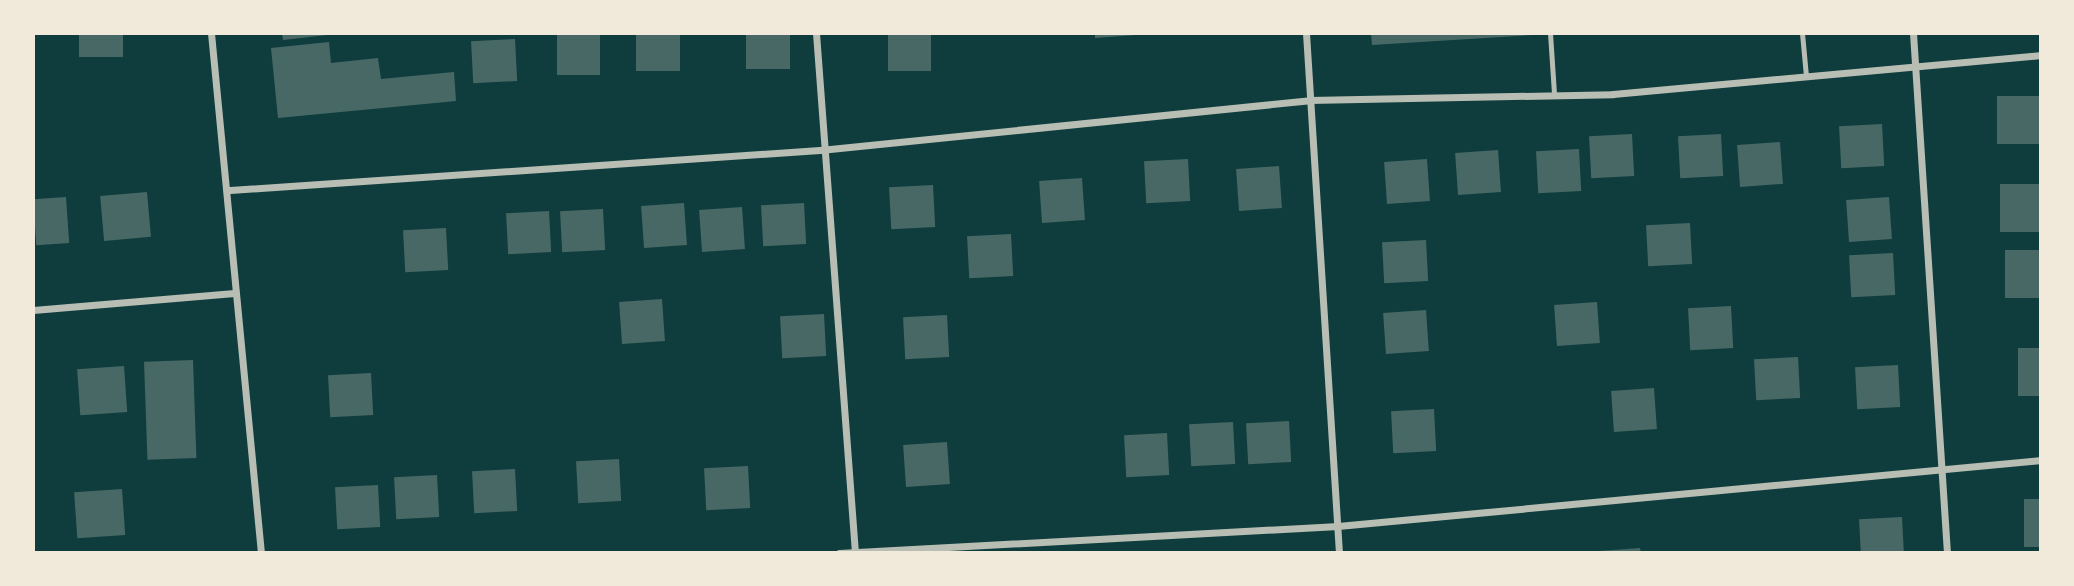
<!DOCTYPE html>
<style>
body{margin:0}
#map{position:relative;width:2074px;height:586px;overflow:hidden;background:#0f3d3e;font-family:"DM Sans",sans-serif}
div>[style]{position:absolute}
[style*='--x']{left:calc(var(--x)*1px);top:calc(var(--y)*1px);width:calc(var(--w)*1px);rotate:calc(var(--a)*1deg)}
.building>*{inset:0;background:#486865;transform-origin:0 0}
.service>*{height:5px;margin:-2.5px;padding:0 2.5px;transform-origin:2.5px;border-radius:2.5px;background:#b8beb3}
.minor>*{height:7px;margin:-3.5px;padding:0 3.5px;transform-origin:3.5px;border-radius:3.5px;background:#b8beb3}
span{translate:-50% -50%;white-space:nowrap;text-align:center;line-height:1.15;-webkit-text-stroke:5px #f1e9da;paint-order:stroke}
.frame{position:absolute;inset:0;border:35px solid #f1e9da;pointer-events:none}
</style>
<div id="map">
<div class="building">
<i style="left:79px;top:33px;width:44px;height:24px"></i>
<i style="clip-path:polygon(282px 33px,327px 33px,327px 35px,283px 40px)"></i>
<i style="left:557px;top:33px;width:43px;height:42px"></i>
<i style="left:636px;top:33px;width:44px;height:38px"></i>
<i style="left:746px;top:33px;width:44px;height:36px"></i>
<i style="left:888px;top:33px;width:43px;height:38px"></i>
<i style="clip-path:polygon(1095px 33px,1136px 33px,1136px 35px,1095px 38px)"></i>
<i style="clip-path:polygon(1371px 33px,1531px 33px,1532px 35px,1372px 45px)"></i>
<i style="left:515px;top:39px;width:42px;height:44px;rotate:87deg"></i>
<i style="clip-path:polygon(329px 42px,331px 63px,378px 58px,381px 79px,454px 72px,456px 101px,278px 118px,271px 48px)"></i>
<i style="left:2041px;top:96px;width:48px;height:44px;rotate:90deg"></i>
<i style="left:1882px;top:124px;width:42px;height:43px;rotate:87deg"></i>
<i style="left:1632px;top:134px;width:42px;height:43px;rotate:87deg"></i>
<i style="left:1721px;top:134px;width:42px;height:43px;rotate:87deg"></i>
<i style="left:1780px;top:142px;width:42px;height:43px;rotate:86deg"></i>
<i style="left:1579px;top:149px;width:42px;height:43px;rotate:87deg"></i>
<i style="left:1498px;top:150px;width:42px;height:43px;rotate:86deg"></i>
<i style="left:1188px;top:159px;width:42px;height:44px;rotate:87deg"></i>
<i style="left:1427px;top:159px;width:42px;height:43px;rotate:86deg"></i>
<i style="left:1279px;top:166px;width:42px;height:43px;rotate:86deg"></i>
<i style="left:1082px;top:178px;width:42px;height:43px;rotate:86deg"></i>
<i style="left:2041px;top:184px;width:48px;height:41px;rotate:90deg"></i>
<i style="left:933px;top:185px;width:42px;height:44px;rotate:87deg"></i>
<i style="left:147px;top:192px;width:45px;height:47px;rotate:85deg"></i>
<i style="left:66px;top:197px;width:46px;height:33px;rotate:86deg"></i>
<i style="left:1889px;top:197px;width:42px;height:43px;rotate:86deg"></i>
<i style="left:684px;top:203px;width:42px;height:43px;rotate:86deg"></i>
<i style="left:804px;top:203px;width:41px;height:43px;rotate:87deg"></i>
<i style="left:742px;top:207px;width:42px;height:43px;rotate:86deg"></i>
<i style="left:603px;top:209px;width:41px;height:43px;rotate:87deg"></i>
<i style="left:549px;top:211px;width:41px;height:43px;rotate:87deg"></i>
<i style="left:1690px;top:223px;width:41px;height:44px;rotate:87deg"></i>
<i style="left:446px;top:228px;width:42px;height:43px;rotate:87deg"></i>
<i style="left:1011px;top:234px;width:42px;height:44px;rotate:87deg"></i>
<i style="left:1426px;top:240px;width:41px;height:44px;rotate:87deg"></i>
<i style="left:2005px;top:250px;width:36px;height:48px"></i>
<i style="left:1893px;top:253px;width:42px;height:44px;rotate:87deg"></i>
<i style="left:662px;top:299px;width:42px;height:43px;rotate:86deg"></i>
<i style="left:1597px;top:302px;width:41px;height:43px;rotate:86deg"></i>
<i style="left:1731px;top:306px;width:42px;height:43px;rotate:87deg"></i>
<i style="left:1426px;top:310px;width:41px;height:43px;rotate:86deg"></i>
<i style="left:824px;top:314px;width:42px;height:44px;rotate:87deg"></i>
<i style="left:947px;top:315px;width:42px;height:44px;rotate:87deg"></i>
<i style="left:2041px;top:348px;width:48px;height:23px;rotate:90deg"></i>
<i style="left:1798px;top:357px;width:41px;height:44px;rotate:87deg"></i>
<i style="left:193px;top:360px;width:98px;height:49px;rotate:88deg"></i>
<i style="left:1898px;top:365px;width:42px;height:43px;rotate:87deg"></i>
<i style="left:124px;top:366px;width:46px;height:47px;rotate:86deg"></i>
<i style="left:371px;top:373px;width:42px;height:43px;rotate:87deg"></i>
<i style="left:1654px;top:388px;width:41px;height:43px;rotate:86deg"></i>
<i style="left:1434px;top:409px;width:42px;height:43px;rotate:87deg"></i>
<i style="left:1289px;top:421px;width:41px;height:43px;rotate:87deg"></i>
<i style="left:1233px;top:422px;width:42px;height:44px;rotate:87deg"></i>
<i style="left:1167px;top:433px;width:42px;height:43px;rotate:87deg"></i>
<i style="left:947px;top:442px;width:42px;height:44px;rotate:86deg"></i>
<i style="left:619px;top:459px;width:42px;height:43px;rotate:87deg"></i>
<i style="left:748px;top:466px;width:42px;height:44px;rotate:87deg"></i>
<i style="left:515px;top:469px;width:42px;height:43px;rotate:87deg"></i>
<i style="left:437px;top:475px;width:42px;height:43px;rotate:87deg"></i>
<i style="left:378px;top:485px;width:42px;height:43px;rotate:87deg"></i>
<i style="left:122px;top:489px;width:46px;height:48px;rotate:86deg"></i>
<i style="left:2041px;top:499px;width:48px;height:17px;rotate:90deg"></i>
<i style="left:1902px;top:517px;width:36px;height:43px;rotate:87deg"></i>
<i style="clip-path:polygon(1640px 548px,1641px 553px,1599px 553px,1599px 551px)"></i>
</div>
<div class="service">
<i style="--x:1550;--y:33;--w:61;--a:86.2"></i>
<i style="--x:1802;--y:33;--w:43;--a:84.7"></i>
</div>
<div class="minor">
<i style="--x:211;--y:33;--w:522;--a:84.51"></i>
<i style="--x:816;--y:33;--w:521;--a:85.71"></i>
<i style="--x:1306;--y:33;--w:521;--a:86.37"></i>
<i style="--x:1913;--y:33;--w:521;--a:86.26"></i>
<i style="--x:230;--y:190;--w:591;--a:-3.88"></i>
<i style="--x:820;--y:150;--w:492;--a:-5.8"></i>
<i style="--x:1309;--y:100;--w:304;--a:-1.1"></i>
<i style="--x:1613;--y:94;--w:430;--a:-5.2"></i>
<i style="--x:33;--y:310;--w:202;--a:-4.8"></i>
<i style="--x:839;--y:553;--w:500;--a:-3.1"></i>
<i style="--x:1338;--y:526;--w:706;--a:-5.36"></i>
</div>
<div class="frame"></div>
</div>
